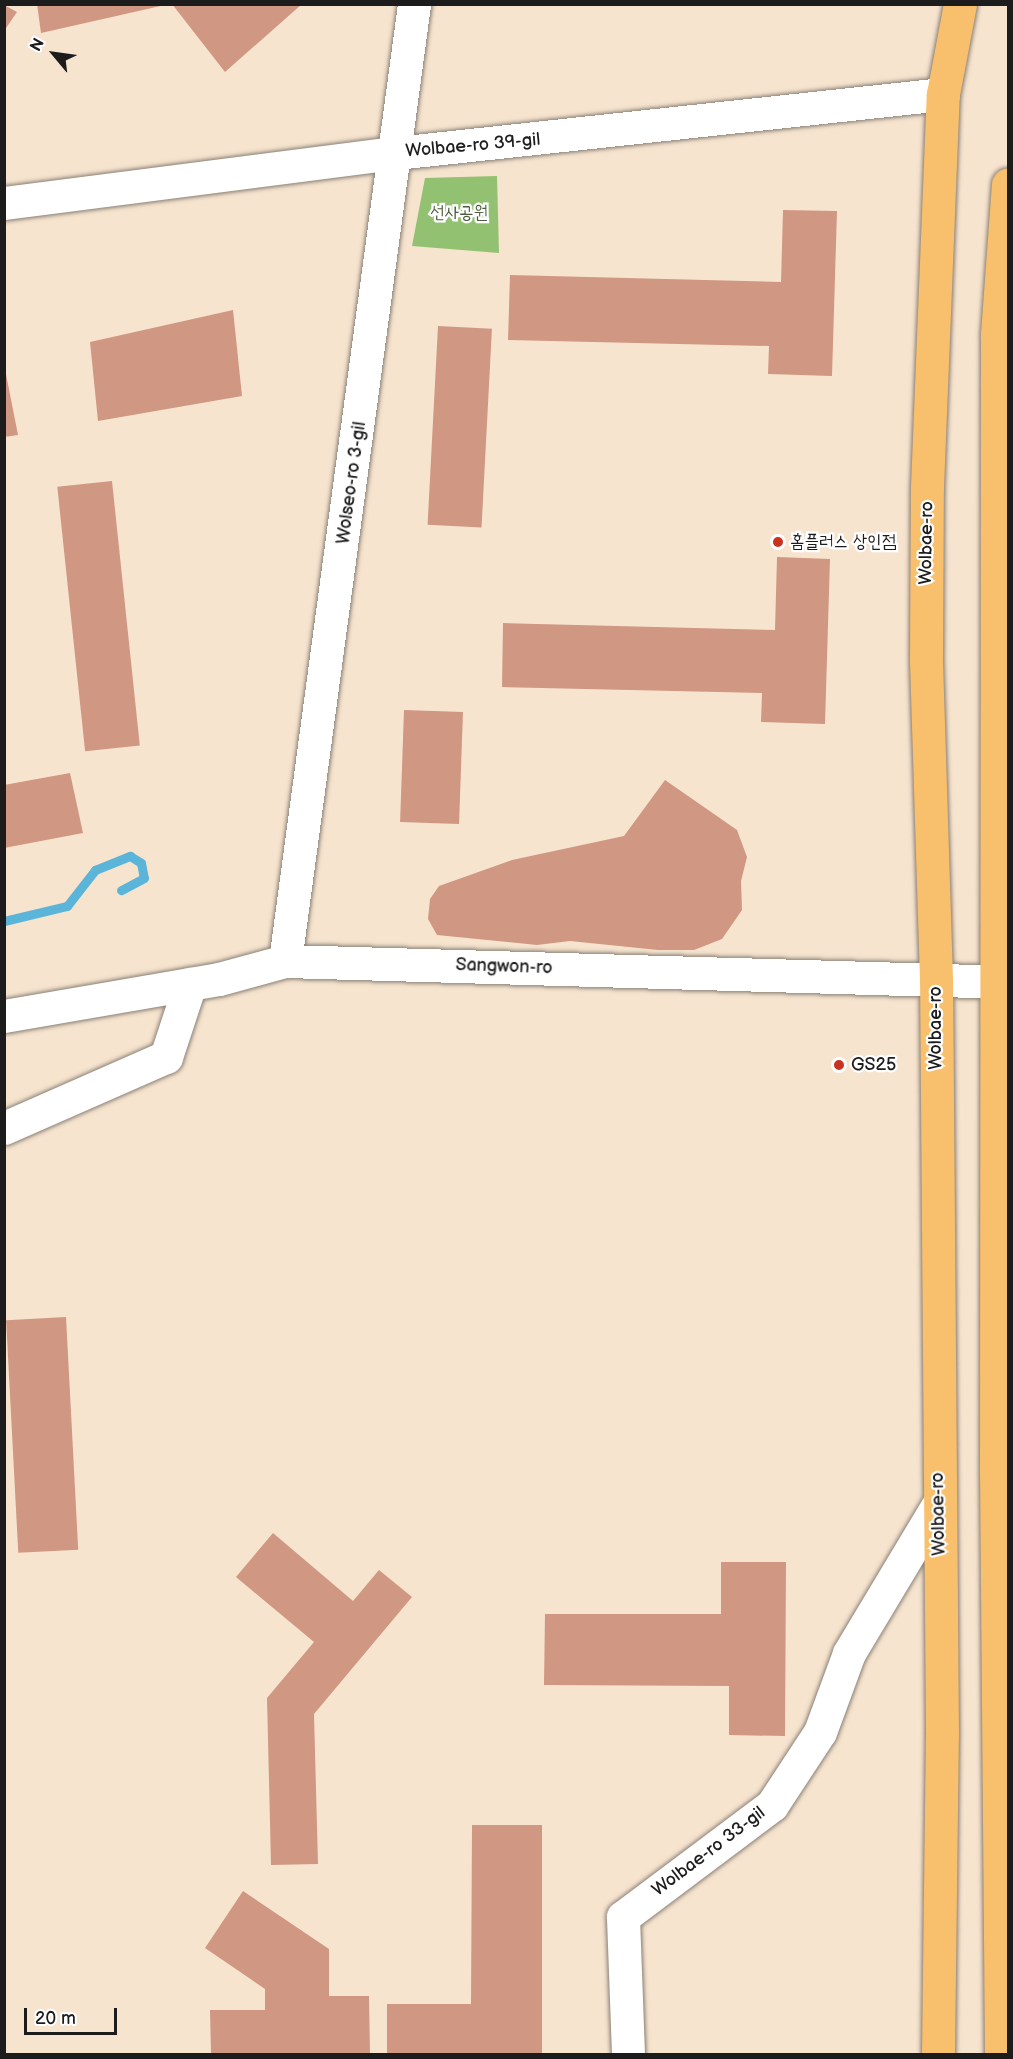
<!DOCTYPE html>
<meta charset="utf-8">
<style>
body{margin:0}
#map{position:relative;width:1013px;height:2059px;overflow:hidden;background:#f7e4cf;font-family:"Balsamiq Sans","Poor Story",sans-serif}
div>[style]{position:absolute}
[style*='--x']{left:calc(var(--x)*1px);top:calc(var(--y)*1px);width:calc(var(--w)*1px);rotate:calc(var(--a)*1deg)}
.green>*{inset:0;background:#92c271}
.stream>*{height:9px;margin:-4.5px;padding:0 4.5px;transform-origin:4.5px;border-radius:4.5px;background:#5bb5d9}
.building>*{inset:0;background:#d09782;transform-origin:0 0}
.roads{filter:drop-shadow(0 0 2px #8a8076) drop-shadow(0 0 2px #8a8076)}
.minor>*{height:33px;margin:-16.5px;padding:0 16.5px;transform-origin:16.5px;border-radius:16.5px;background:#fff}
.major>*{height:33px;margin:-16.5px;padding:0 16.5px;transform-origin:16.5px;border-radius:16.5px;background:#f8bf6c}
.dots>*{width:16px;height:16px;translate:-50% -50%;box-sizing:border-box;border:3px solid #fff;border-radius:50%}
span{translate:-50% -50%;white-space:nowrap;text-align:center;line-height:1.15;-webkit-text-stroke:4.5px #fff;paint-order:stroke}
.street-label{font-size:18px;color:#1c1c1c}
.park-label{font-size:18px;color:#4b5e3e}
.poi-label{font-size:18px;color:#1c1c1c}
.left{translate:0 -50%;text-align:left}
.frame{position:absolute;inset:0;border:6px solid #1c1c1c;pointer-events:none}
.north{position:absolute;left:24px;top:24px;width:60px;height:60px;-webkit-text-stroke:4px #fff;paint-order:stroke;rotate:299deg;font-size:16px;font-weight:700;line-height:24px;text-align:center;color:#1c1c1c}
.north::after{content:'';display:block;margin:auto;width:21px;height:27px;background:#1c1c1c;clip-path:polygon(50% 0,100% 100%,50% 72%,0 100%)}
.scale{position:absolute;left:24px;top:2008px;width:93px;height:27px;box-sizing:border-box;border:3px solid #1c1c1c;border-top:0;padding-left:8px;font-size:18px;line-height:21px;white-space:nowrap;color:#1c1c1c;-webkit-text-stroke:4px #fff;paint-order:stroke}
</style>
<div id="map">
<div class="green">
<i style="clip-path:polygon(497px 176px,499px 253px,412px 246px,425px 178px)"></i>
</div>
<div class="stream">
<i style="--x:4;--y:921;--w:65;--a:-13.4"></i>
<i style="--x:67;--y:906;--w:46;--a:-52.1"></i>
<i style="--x:95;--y:870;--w:38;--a:-22"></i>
<i style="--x:130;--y:856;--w:13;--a:32"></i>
<i style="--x:141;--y:863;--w:15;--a:79"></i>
<i style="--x:144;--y:878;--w:26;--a:152"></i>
</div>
<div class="building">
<i style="clip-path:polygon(37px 4px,165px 4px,165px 5px,41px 33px)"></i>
<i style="clip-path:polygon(172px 4px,302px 4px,225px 72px)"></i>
<i style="clip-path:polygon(4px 5px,17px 12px,4px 31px)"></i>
<i style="clip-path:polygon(783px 210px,837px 211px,832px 376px,768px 374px,769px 346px,508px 340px,510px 275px,781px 282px)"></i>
<i style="clip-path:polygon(233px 310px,242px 396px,98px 421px,90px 342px)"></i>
<i style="left:438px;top:326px;width:54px;height:199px;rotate:3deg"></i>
<i style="clip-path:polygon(4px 364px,18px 435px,4px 437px)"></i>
<i style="left:112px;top:481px;width:266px;height:55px;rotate:84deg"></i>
<i style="clip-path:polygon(777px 557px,830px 559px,825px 724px,761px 722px,762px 693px,502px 687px,503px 623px,775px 630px)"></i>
<i style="left:404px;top:710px;width:59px;height:112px;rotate:2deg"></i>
<i style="clip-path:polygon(70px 773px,83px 833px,4px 848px,4px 785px)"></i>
<i style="clip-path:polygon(665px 780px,737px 830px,747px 857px,741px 881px,742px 910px,722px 939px,694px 950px,658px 950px,570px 941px,537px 945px,437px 935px,428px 919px,430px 899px,439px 886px,512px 860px,624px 836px)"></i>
<i style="left:66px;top:1317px;width:233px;height:60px;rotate:87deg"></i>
<i style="clip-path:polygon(273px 1533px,353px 1601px,379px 1570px,412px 1597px,314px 1714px,318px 1864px,271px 1865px,267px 1698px,314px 1642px,236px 1577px)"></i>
<i style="clip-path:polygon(721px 1562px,786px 1562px,785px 1736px,729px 1735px,729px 1686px,544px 1685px,545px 1614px,721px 1614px)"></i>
<i style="clip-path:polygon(472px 1825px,542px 1825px,542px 2054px,387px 2054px,387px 2004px,471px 2004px)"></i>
<i style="clip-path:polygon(243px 1891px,329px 1949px,329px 1996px,369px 1996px,370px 2054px,211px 2054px,210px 2010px,265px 2010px,265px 1989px,205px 1948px)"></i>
</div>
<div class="roads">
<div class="minor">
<i style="--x:4;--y:203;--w:395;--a:-7.3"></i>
<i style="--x:396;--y:153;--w:550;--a:-6.16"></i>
<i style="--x:285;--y:961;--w:966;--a:-82.32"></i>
<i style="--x:4;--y:1016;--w:218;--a:-9.8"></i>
<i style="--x:219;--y:979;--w:68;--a:-15.3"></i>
<i style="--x:285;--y:961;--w:723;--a:1.66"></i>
<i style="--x:4;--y:1128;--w:177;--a:-23.7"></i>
<i style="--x:166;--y:1057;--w:77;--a:-71.8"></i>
<i style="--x:628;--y:2054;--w:137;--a:-92.1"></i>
<i style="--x:623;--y:1917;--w:186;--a:-36.9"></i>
<i style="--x:772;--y:1805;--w:87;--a:-56.7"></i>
<i style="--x:820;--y:1732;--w:84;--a:-69.8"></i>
<i style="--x:849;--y:1653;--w:175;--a:-59"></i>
</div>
<div class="major">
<i style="--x:938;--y:2054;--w:319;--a:-89.3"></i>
<i style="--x:942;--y:1735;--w:756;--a:-90.45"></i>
<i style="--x:936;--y:979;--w:319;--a:-91.8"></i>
<i style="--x:926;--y:660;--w:173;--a:-89.7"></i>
<i style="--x:927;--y:487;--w:393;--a:-87.7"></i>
<i style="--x:943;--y:94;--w:92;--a:-79.3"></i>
<i style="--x:1001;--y:2054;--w:579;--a:-90.49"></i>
<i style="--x:996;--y:1475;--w:1141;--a:-89.95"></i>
<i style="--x:997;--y:334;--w:150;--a:-85.8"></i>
</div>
</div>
<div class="dots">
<i style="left:778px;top:542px;background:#c8321e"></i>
<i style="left:839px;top:1065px;background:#c8321e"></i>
</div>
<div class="street-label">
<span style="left:473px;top:146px;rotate:-5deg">Wolbae-ro 39-gil</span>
<span style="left:352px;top:483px;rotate:-82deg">Wolseo-ro 3-gil</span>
<span style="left:927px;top:543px;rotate:-89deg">Wolbae-ro</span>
<span style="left:504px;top:967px;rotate:2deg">Sangwon-ro</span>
<span style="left:936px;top:1028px;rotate:-90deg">Wolbae-ro</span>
<span style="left:939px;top:1514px;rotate:-91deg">Wolbae-ro</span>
<span style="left:709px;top:1852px;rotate:-37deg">Wolbae-ro 33-gil</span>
</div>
<div class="park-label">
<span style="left:459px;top:213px">선사공원</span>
</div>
<div class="poi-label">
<span class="left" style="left:790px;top:542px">홈플러스 상인점</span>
<span class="left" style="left:851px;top:1065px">GS25</span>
</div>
<div class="frame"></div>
<div class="north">N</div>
<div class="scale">20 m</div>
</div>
